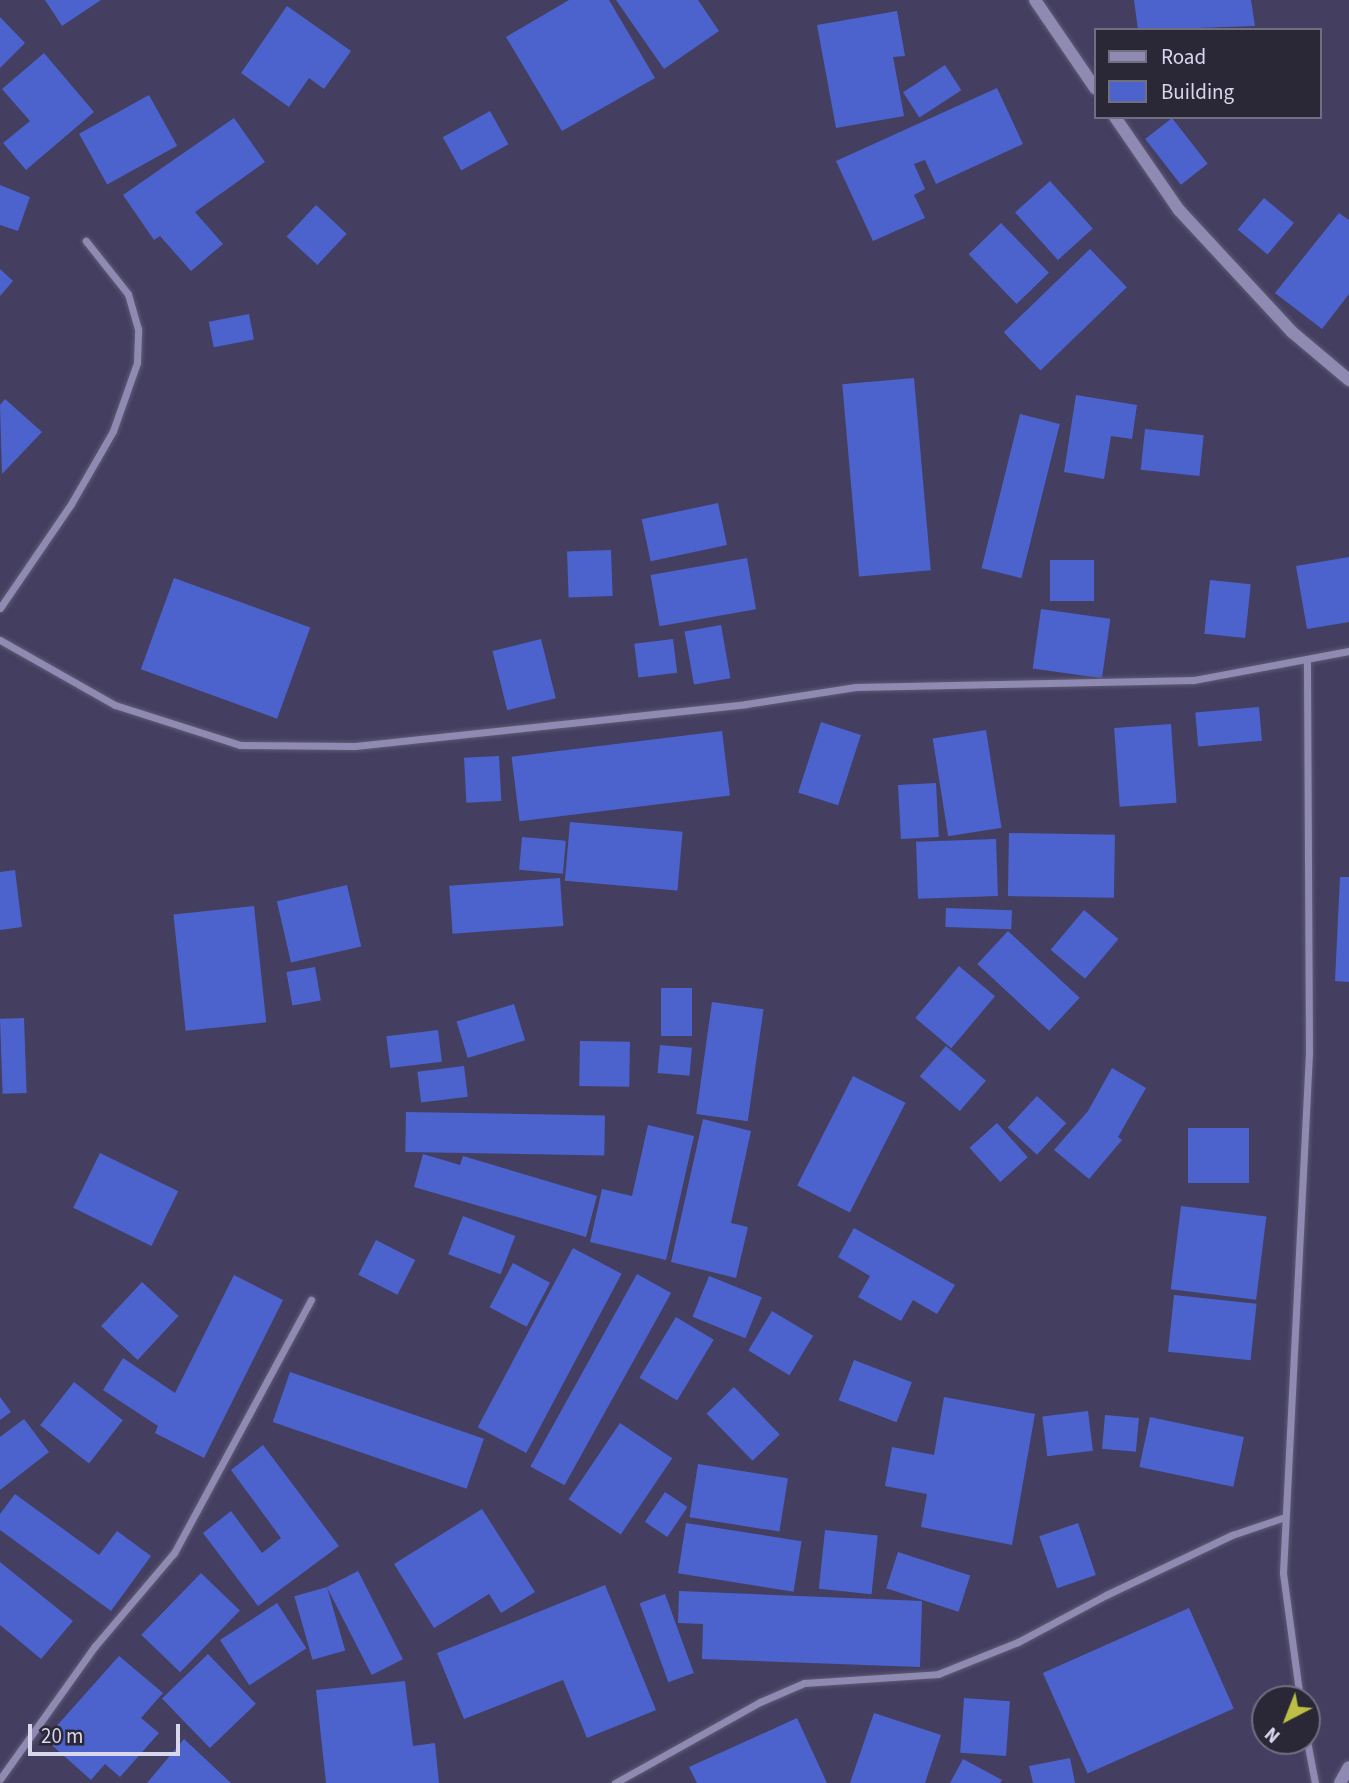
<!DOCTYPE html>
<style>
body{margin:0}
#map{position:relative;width:1349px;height:1783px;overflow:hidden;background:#443e60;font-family:"Source Sans 3",sans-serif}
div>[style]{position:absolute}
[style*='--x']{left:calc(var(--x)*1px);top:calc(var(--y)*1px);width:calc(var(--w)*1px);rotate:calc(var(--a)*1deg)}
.building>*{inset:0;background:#4c63ce;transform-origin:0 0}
.roads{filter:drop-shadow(0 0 2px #5e5a76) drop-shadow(0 0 2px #5e5a76)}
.minor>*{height:7px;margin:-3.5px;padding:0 3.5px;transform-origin:3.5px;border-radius:3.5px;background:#8f8ab1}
.tertiary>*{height:12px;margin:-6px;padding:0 6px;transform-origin:6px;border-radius:6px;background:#8f8ab1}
span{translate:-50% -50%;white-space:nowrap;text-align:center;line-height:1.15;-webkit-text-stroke:7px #2a2837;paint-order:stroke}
.legend{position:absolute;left:1094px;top:28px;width:228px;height:91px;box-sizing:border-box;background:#2a2837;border:2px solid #706e7f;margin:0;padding:9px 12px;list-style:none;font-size:21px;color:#d9d7ec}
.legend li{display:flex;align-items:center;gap:14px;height:35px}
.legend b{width:35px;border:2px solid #706e7f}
.north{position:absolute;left:1251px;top:1685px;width:70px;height:70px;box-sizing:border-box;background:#2a2837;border:2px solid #706e7f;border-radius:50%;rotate:222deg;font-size:19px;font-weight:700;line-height:28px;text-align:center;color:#d9d7ec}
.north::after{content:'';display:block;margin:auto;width:24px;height:32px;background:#bcbf44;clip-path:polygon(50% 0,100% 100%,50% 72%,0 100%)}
.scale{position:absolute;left:28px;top:1724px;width:152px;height:32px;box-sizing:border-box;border:4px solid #d9d7ec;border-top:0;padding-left:9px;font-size:21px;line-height:24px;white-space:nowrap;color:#d9d7ec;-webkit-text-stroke:5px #2a2837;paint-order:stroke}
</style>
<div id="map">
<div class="building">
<i style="clip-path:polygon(45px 0,101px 0,62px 26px)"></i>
<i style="clip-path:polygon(569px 0,609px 0,655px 78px,562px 131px,506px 37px)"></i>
<i style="clip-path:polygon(616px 0,698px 0,719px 31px,664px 69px)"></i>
<i style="clip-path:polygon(1134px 0,1251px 0,1255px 26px,1138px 30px)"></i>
<i style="clip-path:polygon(287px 6px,351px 51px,324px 89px,309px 78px,289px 107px,241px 73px)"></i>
<i style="clip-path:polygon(897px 11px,905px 56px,893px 57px,904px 116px,836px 128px,817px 25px)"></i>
<i style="clip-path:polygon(0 17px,25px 43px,0 68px)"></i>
<i style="clip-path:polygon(44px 53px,94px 112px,26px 170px,3px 143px,30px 121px,2px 89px)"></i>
<i style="left:945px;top:65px;width:30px;height:50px;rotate:57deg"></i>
<i style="clip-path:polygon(997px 88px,1023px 144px,936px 184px,925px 160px,914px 164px,925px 189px,914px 195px,925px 218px,873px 241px,836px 161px)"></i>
<i style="left:149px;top:95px;width:58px;height:80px;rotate:61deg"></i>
<i style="left:490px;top:111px;width:38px;height:54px;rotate:61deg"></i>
<i style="clip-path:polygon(234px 118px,265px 162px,195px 212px,223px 244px,191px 271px,160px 236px,154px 240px,123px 195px)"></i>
<i style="left:1172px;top:118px;width:58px;height:34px;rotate:52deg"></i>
<i style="left:1050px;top:181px;width:64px;height:47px;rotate:48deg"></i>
<i style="clip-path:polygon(0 185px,30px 197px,18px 231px,0 225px)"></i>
<i style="left:1264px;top:198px;width:39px;height:41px;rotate:40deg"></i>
<i style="left:316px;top:205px;width:42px;height:43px;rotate:43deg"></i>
<i style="clip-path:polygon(1339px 213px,1349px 220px,1349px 294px,1322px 329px,1275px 293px)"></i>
<i style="left:1001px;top:223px;width:69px;height:45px;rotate:46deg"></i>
<i style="left:1090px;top:249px;width:53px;height:120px;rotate:46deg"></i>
<i style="clip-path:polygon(0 269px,13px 281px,0 296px)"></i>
<i style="left:249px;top:314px;width:26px;height:41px;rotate:79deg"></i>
<i style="left:914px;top:378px;width:193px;height:72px;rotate:85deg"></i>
<i style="clip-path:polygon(1076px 395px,1137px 405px,1132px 439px,1111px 436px,1104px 479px,1064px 472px)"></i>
<i style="clip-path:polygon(5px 399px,42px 432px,2px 474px,0 405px)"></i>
<i style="left:1020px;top:414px;width:41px;height:159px;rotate:14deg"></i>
<i style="left:1145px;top:429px;width:59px;height:41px;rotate:6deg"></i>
<i style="left:718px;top:503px;width:43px;height:78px;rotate:78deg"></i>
<i style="left:611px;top:550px;width:46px;height:44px;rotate:88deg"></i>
<i style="clip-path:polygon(1349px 557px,1349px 622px,1307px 629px,1296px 566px)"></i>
<i style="left:747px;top:558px;width:52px;height:98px;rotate:80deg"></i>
<i style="left:1050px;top:560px;width:44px;height:41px"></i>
<i style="left:174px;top:578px;width:145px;height:97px;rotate:20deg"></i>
<i style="left:1210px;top:580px;width:41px;height:54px;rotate:6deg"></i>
<i style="left:1041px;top:609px;width:70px;height:60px;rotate:8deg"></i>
<i style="left:721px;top:625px;width:54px;height:37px;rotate:80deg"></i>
<i style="left:541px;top:639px;width:61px;height:50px;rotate:76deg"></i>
<i style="left:673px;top:639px;width:34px;height:39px;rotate:83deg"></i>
<i style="left:1259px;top:707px;width:34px;height:64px;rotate:85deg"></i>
<i style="left:821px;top:722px;width:42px;height:74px;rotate:18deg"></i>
<i style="left:1171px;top:724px;width:79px;height:57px;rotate:86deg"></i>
<i style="left:986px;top:730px;width:99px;height:54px;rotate:81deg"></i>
<i style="left:722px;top:731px;width:65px;height:212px;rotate:83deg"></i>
<i style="left:499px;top:756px;width:45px;height:35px;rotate:87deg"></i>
<i style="left:936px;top:783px;width:54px;height:38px;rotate:87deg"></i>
<i style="left:570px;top:822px;width:113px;height:59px;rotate:5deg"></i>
<i style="left:1009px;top:833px;width:106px;height:63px;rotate:1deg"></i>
<i style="left:522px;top:837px;width:44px;height:33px;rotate:5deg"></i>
<i style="left:996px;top:839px;width:57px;height:80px;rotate:88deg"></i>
<i style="clip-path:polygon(15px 870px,22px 927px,0 930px,0 872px)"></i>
<i style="clip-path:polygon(1340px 877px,1349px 877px,1349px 982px,1335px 981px)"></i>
<i style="left:560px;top:878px;width:48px;height:111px;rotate:86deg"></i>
<i style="left:347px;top:885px;width:63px;height:72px;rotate:77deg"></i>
<i style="left:254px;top:906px;width:117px;height:81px;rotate:84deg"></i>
<i style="left:946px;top:908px;width:66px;height:19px;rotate:2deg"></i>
<i style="left:1084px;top:910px;width:45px;height:52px;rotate:40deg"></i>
<i style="left:1008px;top:931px;width:98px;height:45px;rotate:43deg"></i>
<i style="left:959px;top:966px;width:47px;height:68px;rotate:40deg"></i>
<i style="left:315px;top:967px;width:34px;height:29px;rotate:80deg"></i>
<i style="left:661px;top:988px;width:31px;height:48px"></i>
<i style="left:712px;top:1002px;width:52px;height:113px;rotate:8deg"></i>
<i style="left:514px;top:1004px;width:38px;height:60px;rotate:73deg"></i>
<i style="left:24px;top:1018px;width:75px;height:24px;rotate:88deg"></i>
<i style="left:438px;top:1030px;width:32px;height:52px;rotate:83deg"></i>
<i style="left:580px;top:1041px;width:50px;height:45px;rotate:1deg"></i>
<i style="left:660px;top:1045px;width:32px;height:28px;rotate:5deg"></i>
<i style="left:946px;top:1046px;width:53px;height:40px;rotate:41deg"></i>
<i style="left:464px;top:1066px;width:31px;height:47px;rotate:83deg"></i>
<i style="clip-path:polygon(1112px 1068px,1146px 1088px,1118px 1137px,1122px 1140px,1089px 1179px,1054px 1150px,1088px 1111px)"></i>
<i style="left:853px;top:1076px;width:59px;height:123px;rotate:27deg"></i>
<i style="left:1037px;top:1096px;width:40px;height:43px;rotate:43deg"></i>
<i style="left:406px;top:1112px;width:199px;height:40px;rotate:1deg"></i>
<i style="clip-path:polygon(703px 1119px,751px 1131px,731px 1223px,748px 1227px,736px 1278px,671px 1262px)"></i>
<i style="left:997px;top:1123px;width:46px;height:37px;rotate:48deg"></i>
<i style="clip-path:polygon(648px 1125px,694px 1136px,666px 1260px,590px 1242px,602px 1189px,632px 1196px)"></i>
<i style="left:1188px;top:1128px;width:61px;height:55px"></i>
<i style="left:100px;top:1153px;width:87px;height:61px;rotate:26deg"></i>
<i style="clip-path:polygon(423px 1154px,460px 1165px,463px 1156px,597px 1196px,586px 1237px,414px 1187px)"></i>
<i style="left:1181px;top:1206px;width:86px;height:84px;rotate:7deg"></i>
<i style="left:463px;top:1216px;width:56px;height:41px;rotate:21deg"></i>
<i style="clip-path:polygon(854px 1228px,955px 1285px,937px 1314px,913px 1300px,901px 1321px,858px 1297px,870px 1276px,838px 1257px)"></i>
<i style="left:376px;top:1240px;width:44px;height:39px;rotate:27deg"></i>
<i style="left:573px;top:1248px;width:55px;height:203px;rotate:28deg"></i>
<i style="left:513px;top:1263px;width:42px;height:50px;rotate:28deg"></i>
<i style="left:637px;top:1274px;width:39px;height:220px;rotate:29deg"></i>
<i style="clip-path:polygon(234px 1275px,283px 1300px,204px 1458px,155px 1433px,158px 1426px,103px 1390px,123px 1358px,175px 1393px)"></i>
<i style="left:709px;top:1276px;width:57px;height:44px;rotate:22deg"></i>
<i style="left:142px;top:1282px;width:50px;height:60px;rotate:43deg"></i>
<i style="left:1174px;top:1295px;width:83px;height:57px;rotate:6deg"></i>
<i style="left:772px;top:1311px;width:48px;height:46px;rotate:31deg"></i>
<i style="left:676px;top:1317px;width:44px;height:71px;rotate:31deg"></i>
<i style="left:854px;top:1360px;width:62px;height:43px;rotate:21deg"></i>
<i style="left:290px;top:1372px;width:205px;height:53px;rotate:19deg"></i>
<i style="left:74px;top:1382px;width:62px;height:55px;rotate:38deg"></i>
<i style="left:734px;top:1387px;width:66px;height:38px;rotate:46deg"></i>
<i style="clip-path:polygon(0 1397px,11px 1412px,0 1420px)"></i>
<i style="clip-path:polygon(944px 1397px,1035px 1414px,1012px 1545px,921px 1527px,927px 1494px,885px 1486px,892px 1447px,934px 1455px)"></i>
<i style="left:1088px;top:1411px;width:40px;height:46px;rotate:83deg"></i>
<i style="left:1105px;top:1415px;width:34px;height:34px;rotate:5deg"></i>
<i style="left:1150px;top:1417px;width:96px;height:51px;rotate:12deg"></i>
<i style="clip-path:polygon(24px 1419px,49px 1452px,0 1490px,0 1437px)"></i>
<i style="left:620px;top:1423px;width:63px;height:92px;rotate:34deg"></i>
<i style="clip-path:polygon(263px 1445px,339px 1546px,258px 1606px,203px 1533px,231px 1511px,262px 1553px,281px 1538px,231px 1470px)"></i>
<i style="left:698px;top:1464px;width:91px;height:54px;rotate:9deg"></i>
<i style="left:665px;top:1492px;width:27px;height:36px;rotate:34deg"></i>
<i style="clip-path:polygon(15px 1494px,99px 1555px,117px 1531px,151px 1556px,111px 1611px,0 1530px,0 1514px)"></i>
<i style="clip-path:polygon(482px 1509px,535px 1592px,501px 1613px,489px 1594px,434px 1628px,394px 1564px)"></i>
<i style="left:686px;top:1523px;width:117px;height:51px;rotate:9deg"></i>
<i style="left:1078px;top:1523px;width:55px;height:41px;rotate:71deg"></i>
<i style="left:825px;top:1530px;width:53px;height:59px;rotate:6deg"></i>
<i style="left:898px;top:1552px;width:76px;height:38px;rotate:18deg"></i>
<i style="clip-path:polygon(0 1562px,73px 1621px,41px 1659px,0 1625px)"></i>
<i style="left:358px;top:1571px;width:99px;height:35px;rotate:63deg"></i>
<i style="left:201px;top:1573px;width:54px;height:86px;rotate:44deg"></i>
<i style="clip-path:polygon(605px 1585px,656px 1710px,587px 1738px,563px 1680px,464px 1719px,437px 1653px)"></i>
<i style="left:327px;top:1587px;width:66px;height:34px;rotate:74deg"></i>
<i style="clip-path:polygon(679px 1591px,922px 1601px,920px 1667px,702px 1659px,703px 1624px,678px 1623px)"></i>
<i style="left:665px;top:1594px;width:84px;height:27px;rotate:70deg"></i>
<i style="left:277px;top:1603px;width:54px;height:68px;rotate:57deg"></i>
<i style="left:1189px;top:1608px;width:110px;height:160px;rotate:66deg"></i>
<i style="left:208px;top:1654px;width:69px;height:64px;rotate:46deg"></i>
<i style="clip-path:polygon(119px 1656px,163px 1693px,141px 1718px,159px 1733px,120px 1777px,105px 1764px,91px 1780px,45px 1739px)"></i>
<i style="clip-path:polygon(405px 1681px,413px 1746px,435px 1743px,439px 1783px,326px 1783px,316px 1690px)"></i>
<i style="left:964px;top:1698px;width:46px;height:55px;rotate:4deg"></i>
<i style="clip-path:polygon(874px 1713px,941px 1735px,925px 1783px,850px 1783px)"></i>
<i style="clip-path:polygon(797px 1718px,827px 1783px,697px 1783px,689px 1767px)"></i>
<i style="clip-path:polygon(184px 1739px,231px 1783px,147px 1783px)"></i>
<i style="clip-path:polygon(1070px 1758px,1075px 1783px,1033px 1783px,1029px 1766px)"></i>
<i style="clip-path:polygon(963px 1759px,1002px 1780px,1000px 1783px,950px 1783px)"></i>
</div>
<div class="roads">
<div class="minor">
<i style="--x:0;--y:608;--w:126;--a:-55.7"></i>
<i style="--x:71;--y:504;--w:84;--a:-60.1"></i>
<i style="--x:113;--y:431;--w:72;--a:-70.6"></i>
<i style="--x:137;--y:363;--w:34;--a:-88"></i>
<i style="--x:138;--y:329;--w:36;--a:-106"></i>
<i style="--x:128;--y:294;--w:68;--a:-128.4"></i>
<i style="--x:0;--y:640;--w:132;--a:29.5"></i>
<i style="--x:115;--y:705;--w:131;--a:17.7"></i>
<i style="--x:240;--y:745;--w:115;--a:0.5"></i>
<i style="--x:355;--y:746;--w:393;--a:-6.1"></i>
<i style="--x:746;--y:704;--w:111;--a:-8.8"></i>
<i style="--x:856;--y:687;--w:338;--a:-1.2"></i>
<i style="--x:1194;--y:680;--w:158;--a:-10.6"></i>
<i style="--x:1300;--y:1699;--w:127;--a:-97.7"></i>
<i style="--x:1283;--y:1573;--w:521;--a:-87.14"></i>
<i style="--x:1309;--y:1053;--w:394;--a:-90.3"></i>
<i style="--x:1307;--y:1741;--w:43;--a:79.2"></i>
<i style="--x:0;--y:1779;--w:163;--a:-54.5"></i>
<i style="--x:95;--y:1646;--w:122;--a:-49.7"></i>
<i style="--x:174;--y:1553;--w:288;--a:-61.6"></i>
<i style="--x:615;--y:1783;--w:166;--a:-29.2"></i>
<i style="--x:760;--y:1702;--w:48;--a:-23.4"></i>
<i style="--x:804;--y:1683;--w:134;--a:-3.8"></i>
<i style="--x:938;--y:1674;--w:86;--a:-21.8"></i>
<i style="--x:1018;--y:1642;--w:100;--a:-28.1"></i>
<i style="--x:1106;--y:1595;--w:140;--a:-25.5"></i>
<i style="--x:1232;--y:1535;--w:56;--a:-18.8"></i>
</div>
<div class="tertiary">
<i style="--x:1035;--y:0;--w:107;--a:55.7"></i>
<i style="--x:1115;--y:117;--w:113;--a:55.5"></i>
<i style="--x:1179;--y:210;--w:166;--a:47.2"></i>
<i style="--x:1292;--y:332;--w:75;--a:40.1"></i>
<i style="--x:1340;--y:1783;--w:18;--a:-61"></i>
</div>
</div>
<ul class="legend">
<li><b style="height:9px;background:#8f8ab1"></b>Road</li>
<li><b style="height:19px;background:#4c63ce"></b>Building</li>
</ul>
<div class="north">N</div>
<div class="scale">20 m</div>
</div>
